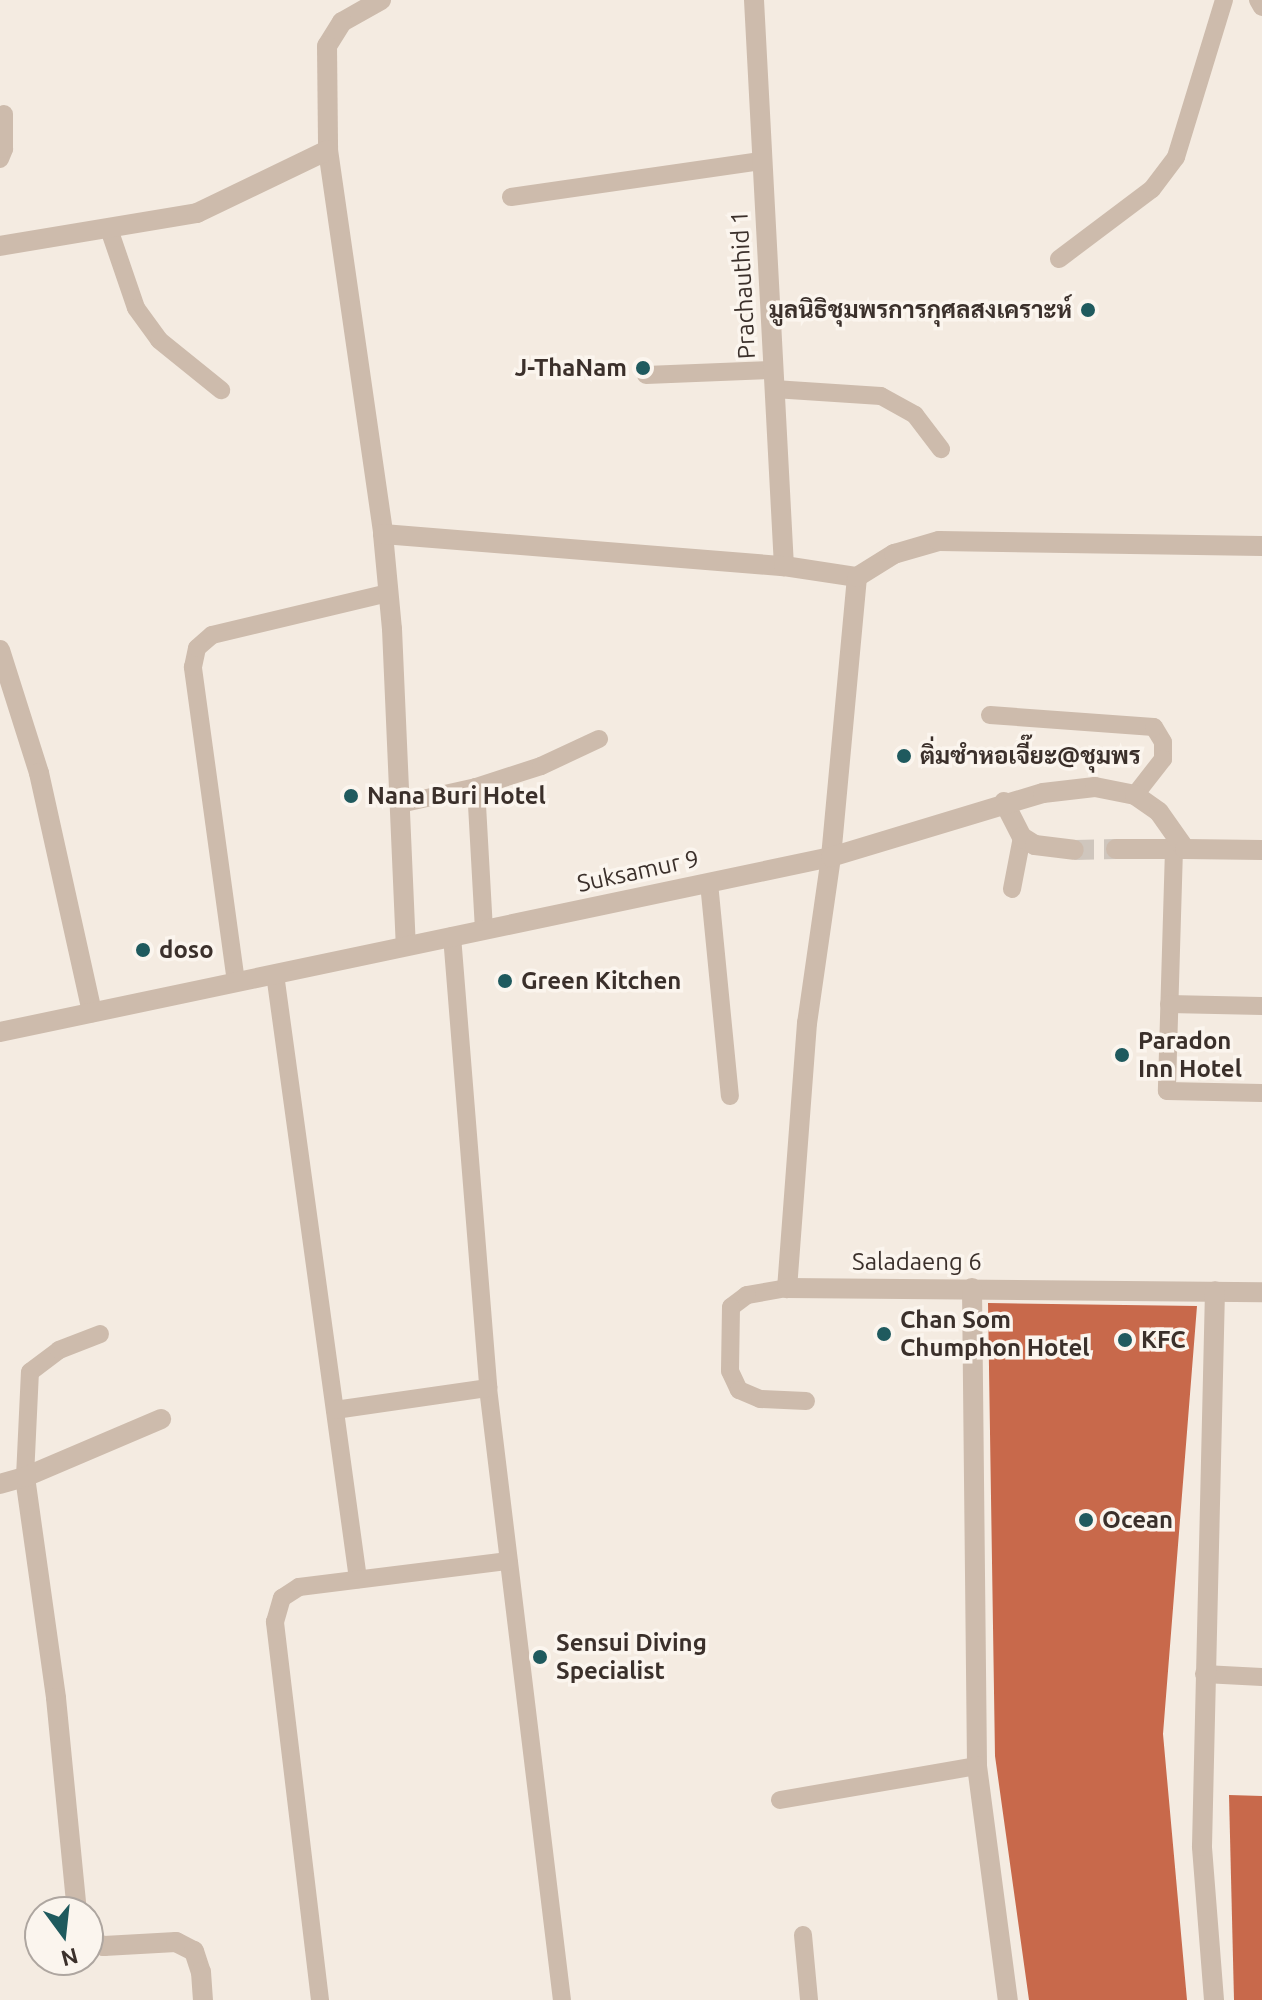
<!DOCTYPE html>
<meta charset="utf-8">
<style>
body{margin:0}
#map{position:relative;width:1262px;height:2000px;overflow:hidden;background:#f4ebe1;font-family:Ubuntu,Sarabun,sans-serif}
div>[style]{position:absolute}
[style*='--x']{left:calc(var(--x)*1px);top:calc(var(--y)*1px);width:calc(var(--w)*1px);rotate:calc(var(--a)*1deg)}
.building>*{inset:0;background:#c8694b}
.minor-tunnel>*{height:20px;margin-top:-10px;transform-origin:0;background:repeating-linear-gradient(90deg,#cfc6bd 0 20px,transparent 0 30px)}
.service>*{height:18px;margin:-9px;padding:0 9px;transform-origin:9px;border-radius:9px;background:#cdbbac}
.minor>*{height:20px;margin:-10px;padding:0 10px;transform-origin:10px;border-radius:10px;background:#cdbbac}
.dots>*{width:22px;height:22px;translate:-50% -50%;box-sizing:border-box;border:4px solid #fbf5ee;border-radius:50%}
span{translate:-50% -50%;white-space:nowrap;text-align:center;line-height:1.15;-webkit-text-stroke:7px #fbf5ee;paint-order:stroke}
.street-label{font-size:24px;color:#3b302b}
.poi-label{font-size:24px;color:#3b302b;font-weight:700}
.right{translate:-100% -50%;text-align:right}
.left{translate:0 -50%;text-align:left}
.north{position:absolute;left:24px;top:1896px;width:80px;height:80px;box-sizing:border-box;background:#fbf5ee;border:2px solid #aea6a0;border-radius:50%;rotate:165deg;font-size:22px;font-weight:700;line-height:32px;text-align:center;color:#3b302b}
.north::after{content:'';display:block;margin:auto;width:28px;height:36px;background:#1f5a5e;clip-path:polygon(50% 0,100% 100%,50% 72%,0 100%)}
</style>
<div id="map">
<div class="building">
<i style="clip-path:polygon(988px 1303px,1197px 1306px,1163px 1734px,1187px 2000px,1029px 2000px,995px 1756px)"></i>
<i style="clip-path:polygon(1229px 1795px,1262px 1796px,1262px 2000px,1234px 2000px)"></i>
</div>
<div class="minor-tunnel">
<i style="--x:1074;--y:850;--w:42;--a:-1.4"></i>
</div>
<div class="service">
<i style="--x:1258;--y:0;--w:8;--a:60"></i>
<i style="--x:0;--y:159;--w:11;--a:-68"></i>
<i style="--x:4;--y:149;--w:35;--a:-90"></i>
<i style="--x:511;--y:197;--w:254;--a:-8.2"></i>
<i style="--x:109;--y:229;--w:83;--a:71.1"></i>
<i style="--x:136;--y:308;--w:39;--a:54"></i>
<i style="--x:159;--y:340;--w:80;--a:38.9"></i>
<i style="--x:1059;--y:259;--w:116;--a:-37"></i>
<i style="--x:1152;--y:189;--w:40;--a:-53"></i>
<i style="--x:1176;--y:157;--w:164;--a:-73"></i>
<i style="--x:646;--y:375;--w:127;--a:-2.3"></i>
<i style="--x:774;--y:389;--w:107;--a:3.7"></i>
<i style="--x:881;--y:396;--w:39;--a:29"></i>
<i style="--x:915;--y:415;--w:43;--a:52.6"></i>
<i style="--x:990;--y:715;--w:164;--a:4.2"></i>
<i style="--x:1154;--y:727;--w:17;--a:59"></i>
<i style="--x:1163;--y:742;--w:17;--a:90"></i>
<i style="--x:1163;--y:759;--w:46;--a:127.9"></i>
<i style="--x:476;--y:787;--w:143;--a:86.8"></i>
<i style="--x:400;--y:804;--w:78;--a:-12.6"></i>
<i style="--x:476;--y:787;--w:68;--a:-17.9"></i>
<i style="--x:541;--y:766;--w:64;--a:-25"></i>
<i style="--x:1174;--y:849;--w:242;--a:91.7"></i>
<i style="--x:1167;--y:1091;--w:95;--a:1.2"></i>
<i style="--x:709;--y:883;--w:214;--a:84.4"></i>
<i style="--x:1012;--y:889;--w:53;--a:-79.1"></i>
<i style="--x:452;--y:936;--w:453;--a:85.4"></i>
<i style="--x:488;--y:1388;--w:616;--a:83.11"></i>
<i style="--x:275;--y:974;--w:611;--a:82.19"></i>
<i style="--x:236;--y:982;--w:318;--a:-97.8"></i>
<i style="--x:193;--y:667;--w:19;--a:-78"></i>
<i style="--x:197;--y:648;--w:20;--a:-41"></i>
<i style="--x:212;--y:635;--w:181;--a:-13.4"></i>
<i style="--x:1169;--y:1004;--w:93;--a:1.2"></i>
<i style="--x:787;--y:1288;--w:41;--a:170.1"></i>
<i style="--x:747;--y:1295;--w:20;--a:143"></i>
<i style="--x:731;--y:1307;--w:64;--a:90.9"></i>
<i style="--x:730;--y:1371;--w:21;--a:65"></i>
<i style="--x:739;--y:1390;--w:23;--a:23"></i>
<i style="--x:760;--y:1399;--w:46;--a:2.5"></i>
<i style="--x:335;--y:1410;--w:155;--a:-8.2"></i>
<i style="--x:25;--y:1477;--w:105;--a:-87.3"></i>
<i style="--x:30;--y:1372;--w:36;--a:-37"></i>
<i style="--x:59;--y:1350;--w:44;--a:-21.3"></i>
<i style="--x:1204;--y:1674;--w:58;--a:3"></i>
<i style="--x:780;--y:1800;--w:200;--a:-9.8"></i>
<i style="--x:803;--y:1935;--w:65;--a:84.7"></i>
<i style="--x:320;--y:2000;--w:381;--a:-96.8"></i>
<i style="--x:275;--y:1622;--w:25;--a:-74"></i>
<i style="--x:282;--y:1598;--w:20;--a:-33"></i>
<i style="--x:299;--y:1587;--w:211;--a:-7.1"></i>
</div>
<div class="minor">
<i style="--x:381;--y:0;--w:45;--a:150.6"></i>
<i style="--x:342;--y:22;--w:28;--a:122"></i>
<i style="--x:327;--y:46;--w:104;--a:89.4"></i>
<i style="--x:328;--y:150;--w:388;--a:81.8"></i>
<i style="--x:383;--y:534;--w:95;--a:84.6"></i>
<i style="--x:392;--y:629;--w:317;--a:87.5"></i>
<i style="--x:754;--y:0;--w:567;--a:86.97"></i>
<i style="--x:0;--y:246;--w:200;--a:-9.5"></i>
<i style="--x:197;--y:213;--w:145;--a:-25.7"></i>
<i style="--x:383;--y:534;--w:402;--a:4.6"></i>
<i style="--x:784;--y:566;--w:74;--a:8.6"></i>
<i style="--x:857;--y:577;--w:281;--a:95.3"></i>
<i style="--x:831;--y:857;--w:168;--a:98.2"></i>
<i style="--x:807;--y:1023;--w:266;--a:94.3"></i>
<i style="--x:787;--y:1288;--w:475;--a:0.5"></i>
<i style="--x:857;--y:577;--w:44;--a:-31.9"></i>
<i style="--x:894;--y:554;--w:47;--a:-16.1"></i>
<i style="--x:939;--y:541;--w:323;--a:0.9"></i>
<i style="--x:0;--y:650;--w:129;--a:72.4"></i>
<i style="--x:39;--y:773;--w:245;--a:77.5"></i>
<i style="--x:1004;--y:802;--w:39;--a:63"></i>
<i style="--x:1022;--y:837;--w:15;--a:32"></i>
<i style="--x:1035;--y:845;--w:39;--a:7"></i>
<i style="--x:1116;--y:849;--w:69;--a:0"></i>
<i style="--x:0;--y:1032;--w:849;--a:-11.89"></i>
<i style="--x:831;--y:857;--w:221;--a:-16.8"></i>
<i style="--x:1043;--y:793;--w:52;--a:-6.6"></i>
<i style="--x:1095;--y:787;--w:41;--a:11.3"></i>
<i style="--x:1135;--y:795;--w:29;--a:35"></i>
<i style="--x:1159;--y:812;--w:45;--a:54.9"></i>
<i style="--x:1185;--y:849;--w:77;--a:0.7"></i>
<i style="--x:972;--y:1288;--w:478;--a:89.4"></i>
<i style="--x:977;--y:1766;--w:236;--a:82.5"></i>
<i style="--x:25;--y:1477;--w:223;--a:82"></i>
<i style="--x:56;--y:1698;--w:215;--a:84.4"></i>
<i style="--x:0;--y:1484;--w:26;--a:-16"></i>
<i style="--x:25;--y:1477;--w:148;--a:-23.1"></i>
<i style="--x:88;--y:1940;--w:17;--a:21"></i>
<i style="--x:104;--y:1946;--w:72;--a:-3.2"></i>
<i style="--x:176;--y:1942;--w:20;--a:27"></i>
<i style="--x:194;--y:1951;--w:22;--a:72"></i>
<i style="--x:201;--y:1972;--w:28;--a:86"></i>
<i style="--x:1214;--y:2000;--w:154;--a:-94.5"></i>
<i style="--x:1202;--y:1846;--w:555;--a:-88.66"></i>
</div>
<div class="dots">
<i style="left:1088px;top:310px;background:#1f5a5e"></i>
<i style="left:643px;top:368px;background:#1f5a5e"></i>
<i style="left:904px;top:756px;background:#1f5a5e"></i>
<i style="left:351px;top:796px;background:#1f5a5e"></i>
<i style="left:143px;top:950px;background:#1f5a5e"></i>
<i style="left:505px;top:981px;background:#1f5a5e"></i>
<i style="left:1122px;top:1055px;background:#1f5a5e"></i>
<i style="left:884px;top:1334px;background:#1f5a5e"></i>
<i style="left:1125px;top:1340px;background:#1f5a5e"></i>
<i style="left:1086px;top:1520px;background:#1f5a5e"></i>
<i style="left:540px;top:1657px;background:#1f5a5e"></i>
</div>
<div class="street-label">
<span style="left:743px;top:285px;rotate:-93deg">Prachauthid 1</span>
<span style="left:638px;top:871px;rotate:-12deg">Suksamur 9</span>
<span style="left:917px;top:1262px">Saladaeng 6</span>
</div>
<div class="poi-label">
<span class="right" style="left:1072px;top:310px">มูลนิธิชุมพรการกุศลสงเคราะห์</span>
<span class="right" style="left:627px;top:368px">J-ThaNam</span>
<span class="left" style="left:920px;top:756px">ติ่มซำหอเจี๊ยะ@ชุมพร</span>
<span class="left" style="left:367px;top:796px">Nana Buri Hotel</span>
<span class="left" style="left:159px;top:950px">doso</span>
<span class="left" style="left:521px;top:981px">Green Kitchen</span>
<span class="left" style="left:1138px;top:1055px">Paradon<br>Inn Hotel</span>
<span class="left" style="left:900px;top:1334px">Chan Som<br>Chumphon Hotel</span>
<span class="left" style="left:1141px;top:1340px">KFC</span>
<span class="left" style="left:1102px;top:1520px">Ocean</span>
<span class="left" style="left:556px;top:1657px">Sensui Diving<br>Specialist</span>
</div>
<div class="north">N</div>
</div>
